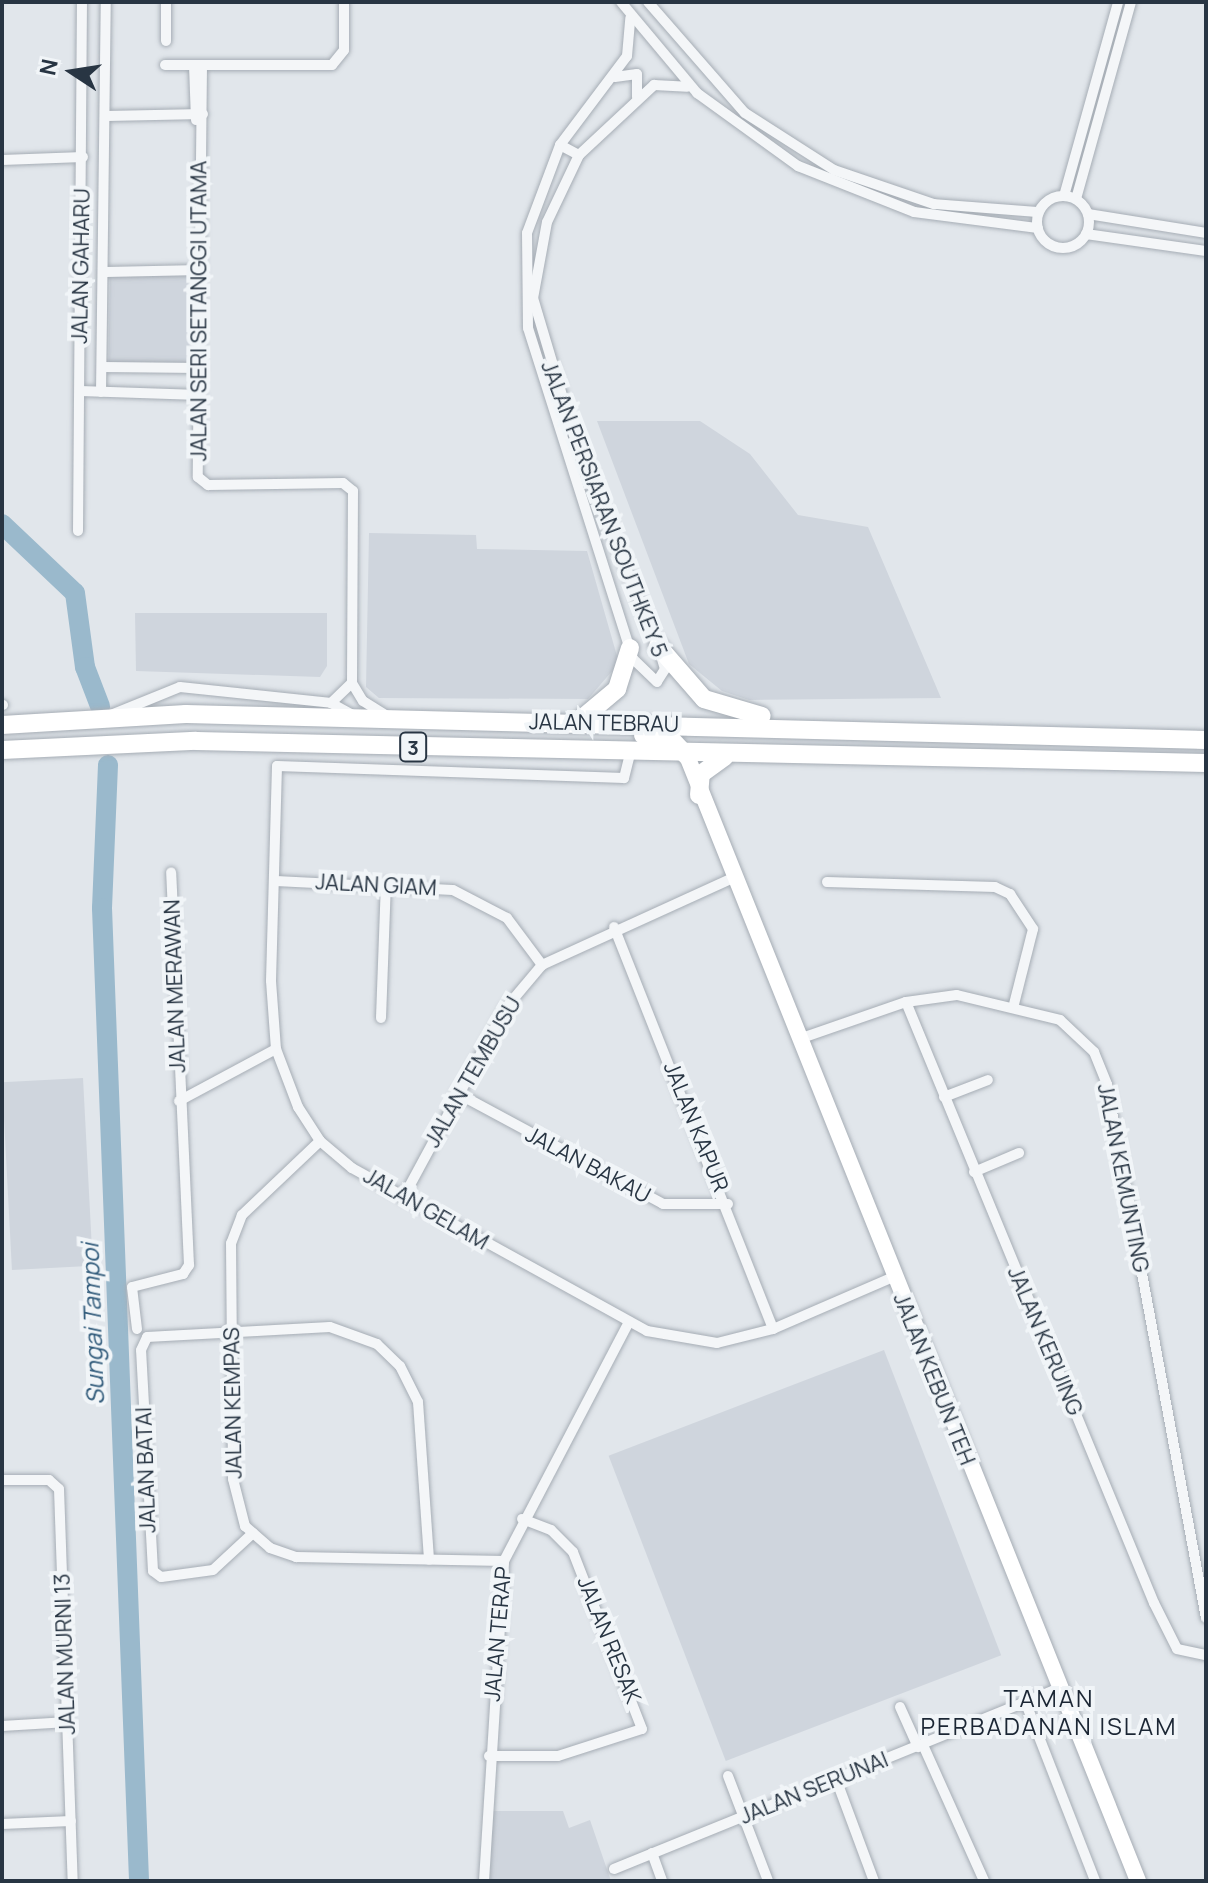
<!DOCTYPE html>
<style>
body{margin:0}
#map{position:relative;width:1208px;height:1883px;overflow:hidden;background:#e1e6eb;font-family:Manrope,sans-serif}
div>[style]{position:absolute}
[style*='--x']{left:calc(var(--x)*1px);top:calc(var(--y)*1px);width:calc(var(--w)*1px);rotate:calc(var(--a)*1deg)}
.built>*{inset:0;background:#cfd5dd;transform-origin:0 0}
.river>*{height:20px;margin:-10px;padding:0 10px;transform-origin:10px;border-radius:10px;background:#9ab9cc}
.roads{filter:drop-shadow(0 0 2px #a6adb5) drop-shadow(0 0 2px #a6adb5)}
.street>*{height:10px;margin:-5px;padding:0 5px;transform-origin:5px;border-radius:5px;background:#f4f6f8}
.street>.ring{margin:-5px;padding:0;box-sizing:content-box;background:none;border:10px solid #f4f6f8;border-radius:50%}
.primary>*{height:16px;margin:-8px;padding:0 8px;transform-origin:8px;border-radius:8px;background:#fff}
.highway>*{height:18px;margin:-9px;padding:0 9px;transform-origin:9px;border-radius:9px;background:#fff}
span{translate:-50% -50%;white-space:nowrap;text-align:center;line-height:1.15;-webkit-text-stroke:8px #f1f5f8;paint-order:stroke}
.shield-label span{padding:2px 6px;background:#f1f5f8;border:2px solid;border-radius:6px;-webkit-text-stroke-width:0}
.shield-label{font-size:20px;color:#283543;font-weight:700}
.street-label{font-size:22px;color:#283543}
.water-label{font-size:24px;color:#305a7a;font-style:italic}
.neighbourhood-label{font-size:24px;color:#1b2634;letter-spacing:2px}
.frame{position:absolute;inset:0;border:4px solid #283543;pointer-events:none}
.north{position:absolute;left:32px;top:32px;width:80px;height:80px;-webkit-text-stroke:6px #f1f5f8;paint-order:stroke;rotate:282deg;font-size:22px;font-weight:700;line-height:32px;text-align:center;color:#283543}
.north::after{content:'';display:block;margin:auto;width:28px;height:36px;background:#283543;clip-path:polygon(50% 0,100% 100%,50% 72%,0 100%)}
</style>
<div id="map">
<div class="built">
<i style="left:197px;top:274px;width:90px;height:87px;rotate:91deg"></i>
<i style="clip-path:polygon(597px 421px,700px 421px,750px 454px,798px 515px,868px 527px,941px 698px,749px 700px,722px 691px,689px 664px)"></i>
<i style="clip-path:polygon(369px 533px,476px 535px,477px 549px,587px 551px,619px 663px,588px 699px,379px 698px,366px 687px)"></i>
<i style="clip-path:polygon(135px 613px,327px 613px,327px 666px,320px 677px,136px 671px)"></i>
<i style="left:83px;top:1078px;width:188px;height:81px;rotate:87deg"></i>
<i style="left:884px;top:1350px;width:327px;height:295px;rotate:69deg"></i>
<i style="clip-path:polygon(492px 1811px,563px 1811px,569px 1828px,590px 1820px,611px 1881px,490px 1881px)"></i>
</div>
<div class="river">
<i style="--x:2;--y:524;--w:100;--a:43.4"></i>
<i style="--x:75;--y:593;--w:75;--a:82.3"></i>
<i style="--x:85;--y:667;--w:42;--a:69"></i>
<i style="--x:108;--y:765;--w:143;--a:92.4"></i>
<i style="--x:102;--y:908;--w:974;--a:87.82"></i>
</div>
<div class="roads">
<div class="street">
<i style="--x:166;--y:2;--w:39;--a:90"></i>
<i style="--x:621;--y:2;--w:119;--a:50.1"></i>
<i style="--x:697;--y:93;--w:125;--a:35.9"></i>
<i style="--x:798;--y:166;--w:125;--a:21.6"></i>
<i style="--x:914;--y:212;--w:125;--a:7.4"></i>
<i style="--x:648;--y:2;--w:147;--a:48.9"></i>
<i style="--x:745;--y:113;--w:106;--a:32.6"></i>
<i style="--x:834;--y:170;--w:106;--a:18.8"></i>
<i style="--x:934;--y:204;--w:105;--a:4.4"></i>
<i style="--x:165;--y:65;--w:167;--a:0"></i>
<i style="--x:332;--y:65;--w:19;--a:-51"></i>
<i style="--x:344;--y:50;--w:48;--a:-90"></i>
<i style="--x:194;--y:65;--w:55;--a:87.9"></i>
<i style="--x:202;--y:65;--w:412;--a:90.6"></i>
<i style="--x:198;--y:477;--w:13;--a:39"></i>
<i style="--x:208;--y:485;--w:135;--a:-0.8"></i>
<i style="--x:343;--y:483;--w:13;--a:39"></i>
<i style="--x:353;--y:491;--w:192;--a:90.3"></i>
<i style="--x:352;--y:683;--w:21;--a:59"></i>
<i style="--x:363;--y:701;--w:26;--a:32"></i>
<i style="--x:615;--y:77;--w:22;--a:-8"></i>
<i style="--x:637;--y:74;--w:23;--a:90"></i>
<i style="--x:107;--y:116;--w:96;--a:-1.2"></i>
<i style="--x:560;--y:145;--w:21;--a:28"></i>
<i style="--x:579;--y:155;--w:74;--a:115.5"></i>
<i style="--x:547;--y:222;--w:77;--a:100.4"></i>
<i style="--x:533;--y:298;--w:165;--a:73.4"></i>
<i style="--x:580;--y:456;--w:205;--a:67.7"></i>
<i style="--x:658;--y:646;--w:24;--a:73"></i>
<i style="--x:665;--y:669;--w:15;--a:122"></i>
<i style="--x:657;--y:682;--w:33;--a:-136"></i>
<i style="--x:633;--y:659;--w:347;--a:-107.6"></i>
<i style="--x:528;--y:328;--w:95;--a:-90.6"></i>
<i style="--x:527;--y:233;--w:94;--a:-69.4"></i>
<i style="--x:560;--y:145;--w:111;--a:-53"></i>
<i style="--x:627;--y:56;--w:38;--a:-85"></i>
<i style="--x:579;--y:155;--w:103;--a:-43"></i>
<i style="--x:654;--y:85;--w:33;--a:3"></i>
<i style="--x:2;--y:160;--w:81;--a:-2.1"></i>
<i style="--x:1064;--y:196;--w:201;--a:-74.4"></i>
<i class="ring" style="left:1037px;top:196px;width:42px;height:42px"></i>
<i style="--x:1076;--y:199;--w:205;--a:-74.4"></i>
<i style="--x:1088;--y:214;--w:120;--a:9.1"></i>
<i style="--x:1086;--y:234;--w:121;--a:8.1"></i>
<i style="--x:106;--y:272;--w:95;--a:-1.2"></i>
<i style="--x:102;--y:367;--w:98;--a:0.6"></i>
<i style="--x:80;--y:391;--w:120;--a:1.9"></i>
<i style="--x:101;--y:392;--w:390;--a:-89.3"></i>
<i style="--x:78;--y:531;--w:529;--a:-89.57"></i>
<i style="--x:331;--y:703;--w:29;--a:-44"></i>
<i style="--x:2;--y:705;--w:1;--a:0"></i>
<i style="--x:111;--y:715;--w:74;--a:-22.1"></i>
<i style="--x:180;--y:687;--w:152;--a:6"></i>
<i style="--x:331;--y:703;--w:23;--a:29"></i>
<i style="--x:630;--y:754;--w:25;--a:104"></i>
<i style="--x:624;--y:778;--w:347;--a:-178"></i>
<i style="--x:277;--y:766;--w:215;--a:91.6"></i>
<i style="--x:271;--y:981;--w:68;--a:85.8"></i>
<i style="--x:276;--y:1049;--w:62;--a:69.2"></i>
<i style="--x:298;--y:1107;--w:40;--a:57.1"></i>
<i style="--x:320;--y:1141;--w:42;--a:40.2"></i>
<i style="--x:352;--y:1168;--w:337;--a:28.9"></i>
<i style="--x:647;--y:1331;--w:71;--a:9.7"></i>
<i style="--x:717;--y:1343;--w:58;--a:-14"></i>
<i style="--x:773;--y:1329;--w:131;--a:-23.4"></i>
<i style="--x:276;--y:881;--w:177;--a:2.9"></i>
<i style="--x:453;--y:890;--w:61;--a:27.4"></i>
<i style="--x:507;--y:918;--w:59;--a:53.3"></i>
<i style="--x:827;--y:882;--w:168;--a:1.7"></i>
<i style="--x:995;--y:887;--w:17;--a:25"></i>
<i style="--x:1010;--y:894;--w:42;--a:56.7"></i>
<i style="--x:1033;--y:929;--w:77;--a:104.2"></i>
<i style="--x:614;--y:927;--w:432;--a:68.4"></i>
<i style="--x:906;--y:1002;--w:650;--a:67.58"></i>
<i style="--x:1154;--y:1603;--w:51;--a:63.4"></i>
<i style="--x:1177;--y:1649;--w:30;--a:12"></i>
<i style="--x:381;--y:1018;--w:135;--a:-87.9"></i>
<i style="--x:799;--y:1039;--w:113;--a:-19.1"></i>
<i style="--x:906;--y:1002;--w:51;--a:-7.8"></i>
<i style="--x:957;--y:995;--w:106;--a:13.6"></i>
<i style="--x:1060;--y:1020;--w:47;--a:43.3"></i>
<i style="--x:1094;--y:1052;--w:35;--a:68"></i>
<i style="--x:1107;--y:1085;--w:542;--a:79.48"></i>
<i style="--x:457;--y:1093;--w:234;--a:28.3"></i>
<i style="--x:663;--y:1204;--w:65;--a:0"></i>
<i style="--x:944;--y:1097;--w:47;--a:-21.1"></i>
<i style="--x:179;--y:1101;--w:110;--a:-28.2"></i>
<i style="--x:320;--y:1141;--w:108;--a:136.5"></i>
<i style="--x:242;--y:1215;--w:30;--a:111"></i>
<i style="--x:231;--y:1243;--w:236;--a:89.5"></i>
<i style="--x:233;--y:1479;--w:49;--a:75.7"></i>
<i style="--x:245;--y:1526;--w:33;--a:41"></i>
<i style="--x:270;--y:1548;--w:28;--a:19"></i>
<i style="--x:296;--y:1557;--w:208;--a:1.1"></i>
<i style="--x:974;--y:1172;--w:49;--a:-22.9"></i>
<i style="--x:403;--y:1198;--w:215;--a:-61.6"></i>
<i style="--x:505;--y:1009;--w:57;--a:-49.9"></i>
<i style="--x:542;--y:965;--w:208;--a:-24.5"></i>
<i style="--x:137;--y:1329;--w:42;--a:-96.8"></i>
<i style="--x:132;--y:1287;--w:53;--a:-14.3"></i>
<i style="--x:183;--y:1274;--w:11;--a:-56"></i>
<i style="--x:189;--y:1265;--w:393;--a:-92.6"></i>
<i style="--x:2;--y:1480;--w:47;--a:0"></i>
<i style="--x:49;--y:1480;--w:13;--a:42"></i>
<i style="--x:59;--y:1489;--w:392;--a:88"></i>
<i style="--x:253;--y:1533;--w:54;--a:137.2"></i>
<i style="--x:213;--y:1570;--w:52;--a:172.3"></i>
<i style="--x:161;--y:1577;--w:10;--a:-143"></i>
<i style="--x:153;--y:1571;--w:221;--a:-93.1"></i>
<i style="--x:141;--y:1350;--w:14;--a:-65"></i>
<i style="--x:147;--y:1337;--w:183;--a:-3.1"></i>
<i style="--x:330;--y:1327;--w:50;--a:19.9"></i>
<i style="--x:377;--y:1344;--w:32;--a:44"></i>
<i style="--x:400;--y:1366;--w:40;--a:63.4"></i>
<i style="--x:418;--y:1402;--w:158;--a:86"></i>
<i style="--x:1025;--y:1701;--w:193;--a:68.7"></i>
<i style="--x:900;--y:1707;--w:44;--a:65.8"></i>
<i style="--x:2;--y:1726;--w:66;--a:-3.5"></i>
<i style="--x:923;--y:1745;--w:149;--a:65.8"></i>
<i style="--x:489;--y:1756;--w:69;--a:0"></i>
<i style="--x:558;--y:1756;--w:88;--a:-17.8"></i>
<i style="--x:642;--y:1729;--w:190;--a:-111.3"></i>
<i style="--x:573;--y:1552;--w:31;--a:-135"></i>
<i style="--x:551;--y:1530;--w:31;--a:-159"></i>
<i style="--x:728;--y:1776;--w:112;--a:69.1"></i>
<i style="--x:836;--y:1779;--w:109;--a:69.6"></i>
<i style="--x:2;--y:1824;--w:69;--a:-2.5"></i>
<i style="--x:652;--y:1853;--w:30;--a:70"></i>
<i style="--x:614;--y:1869;--w:480;--a:-22.1"></i>
<i style="--x:484;--y:1881;--w:321;--a:-86.4"></i>
<i style="--x:504;--y:1561;--w:270;--a:-62.4"></i>
</div>
<div class="primary">
<i style="--x:687;--y:756;--w:1212;--a:68.15"></i>
</div>
<div class="highway">
<i style="--x:658;--y:646;--w:70;--a:49"></i>
<i style="--x:704;--y:699;--w:60;--a:16.3"></i>
<i style="--x:579;--y:721;--w:50;--a:-40.1"></i>
<i style="--x:617;--y:689;--w:43;--a:-72.4"></i>
<i style="--x:2;--y:725;--w:184;--a:-3.4"></i>
<i style="--x:186;--y:714;--w:1020;--a:1.46"></i>
<i style="--x:643;--y:735;--w:28;--a:8"></i>
<i style="--x:671;--y:739;--w:23;--a:47"></i>
<i style="--x:2;--y:750;--w:194;--a:-2.7"></i>
<i style="--x:196;--y:741;--w:1010;--a:1.25"></i>
<i style="--x:699;--y:795;--w:21;--a:-85"></i>
<i style="--x:701;--y:774;--w:29;--a:-36"></i>
</div>
</div>
<div class="shield-label">
<span style="left:413px;top:747px">3</span>
</div>
<div class="street-label">
<span style="left:81px;top:266px;rotate:-89deg">JALAN GAHARU</span>
<span style="left:199px;top:311px;rotate:-90deg">JALAN SERI SETANGGI UTAMA</span>
<span style="left:604px;top:509px;rotate:69deg">JALAN PERSIARAN SOUTHKEY 5</span>
<span style="left:604px;top:723px;rotate:1deg">JALAN TEBRAU</span>
<span style="left:376px;top:885px;rotate:3deg">JALAN GIAM</span>
<span style="left:175px;top:986px;rotate:-92deg">JALAN MERAWAN</span>
<span style="left:473px;top:1072px;rotate:-60deg">JALAN TEMBUSU</span>
<span style="left:696px;top:1127px;rotate:68deg">JALAN KAPUR</span>
<span style="left:588px;top:1165px;rotate:28deg">JALAN BAKAU</span>
<span style="left:1123px;top:1178px;rotate:79deg">JALAN KEMUNTING</span>
<span style="left:426px;top:1209px;rotate:30deg">JALAN GELAM</span>
<span style="left:1045px;top:1341px;rotate:67deg">JALAN KERUING</span>
<span style="left:934px;top:1379px;rotate:68deg">JALAN KEBUN TEH</span>
<span style="left:233px;top:1403px;rotate:-91deg">JALAN KEMPAS</span>
<span style="left:146px;top:1470px;rotate:-92deg">JALAN BATAI</span>
<span style="left:498px;top:1634px;rotate:-85deg">JALAN TERAP</span>
<span style="left:609px;top:1640px;rotate:68deg">JALAN RESAK</span>
<span style="left:65px;top:1654px;rotate:-92deg">JALAN MURNI 13</span>
<span style="left:814px;top:1788px;rotate:-22deg">JALAN SERUNAI</span>
</div>
<div class="water-label">
<span style="left:92px;top:1324px;rotate:-92deg">Sungai Tampoi</span>
</div>
<div class="neighbourhood-label">
<span style="left:1049px;top:1712px">TAMAN<br>PERBADANAN ISLAM</span>
</div>
<div class="frame"></div>
<div class="north">N</div>
</div>
